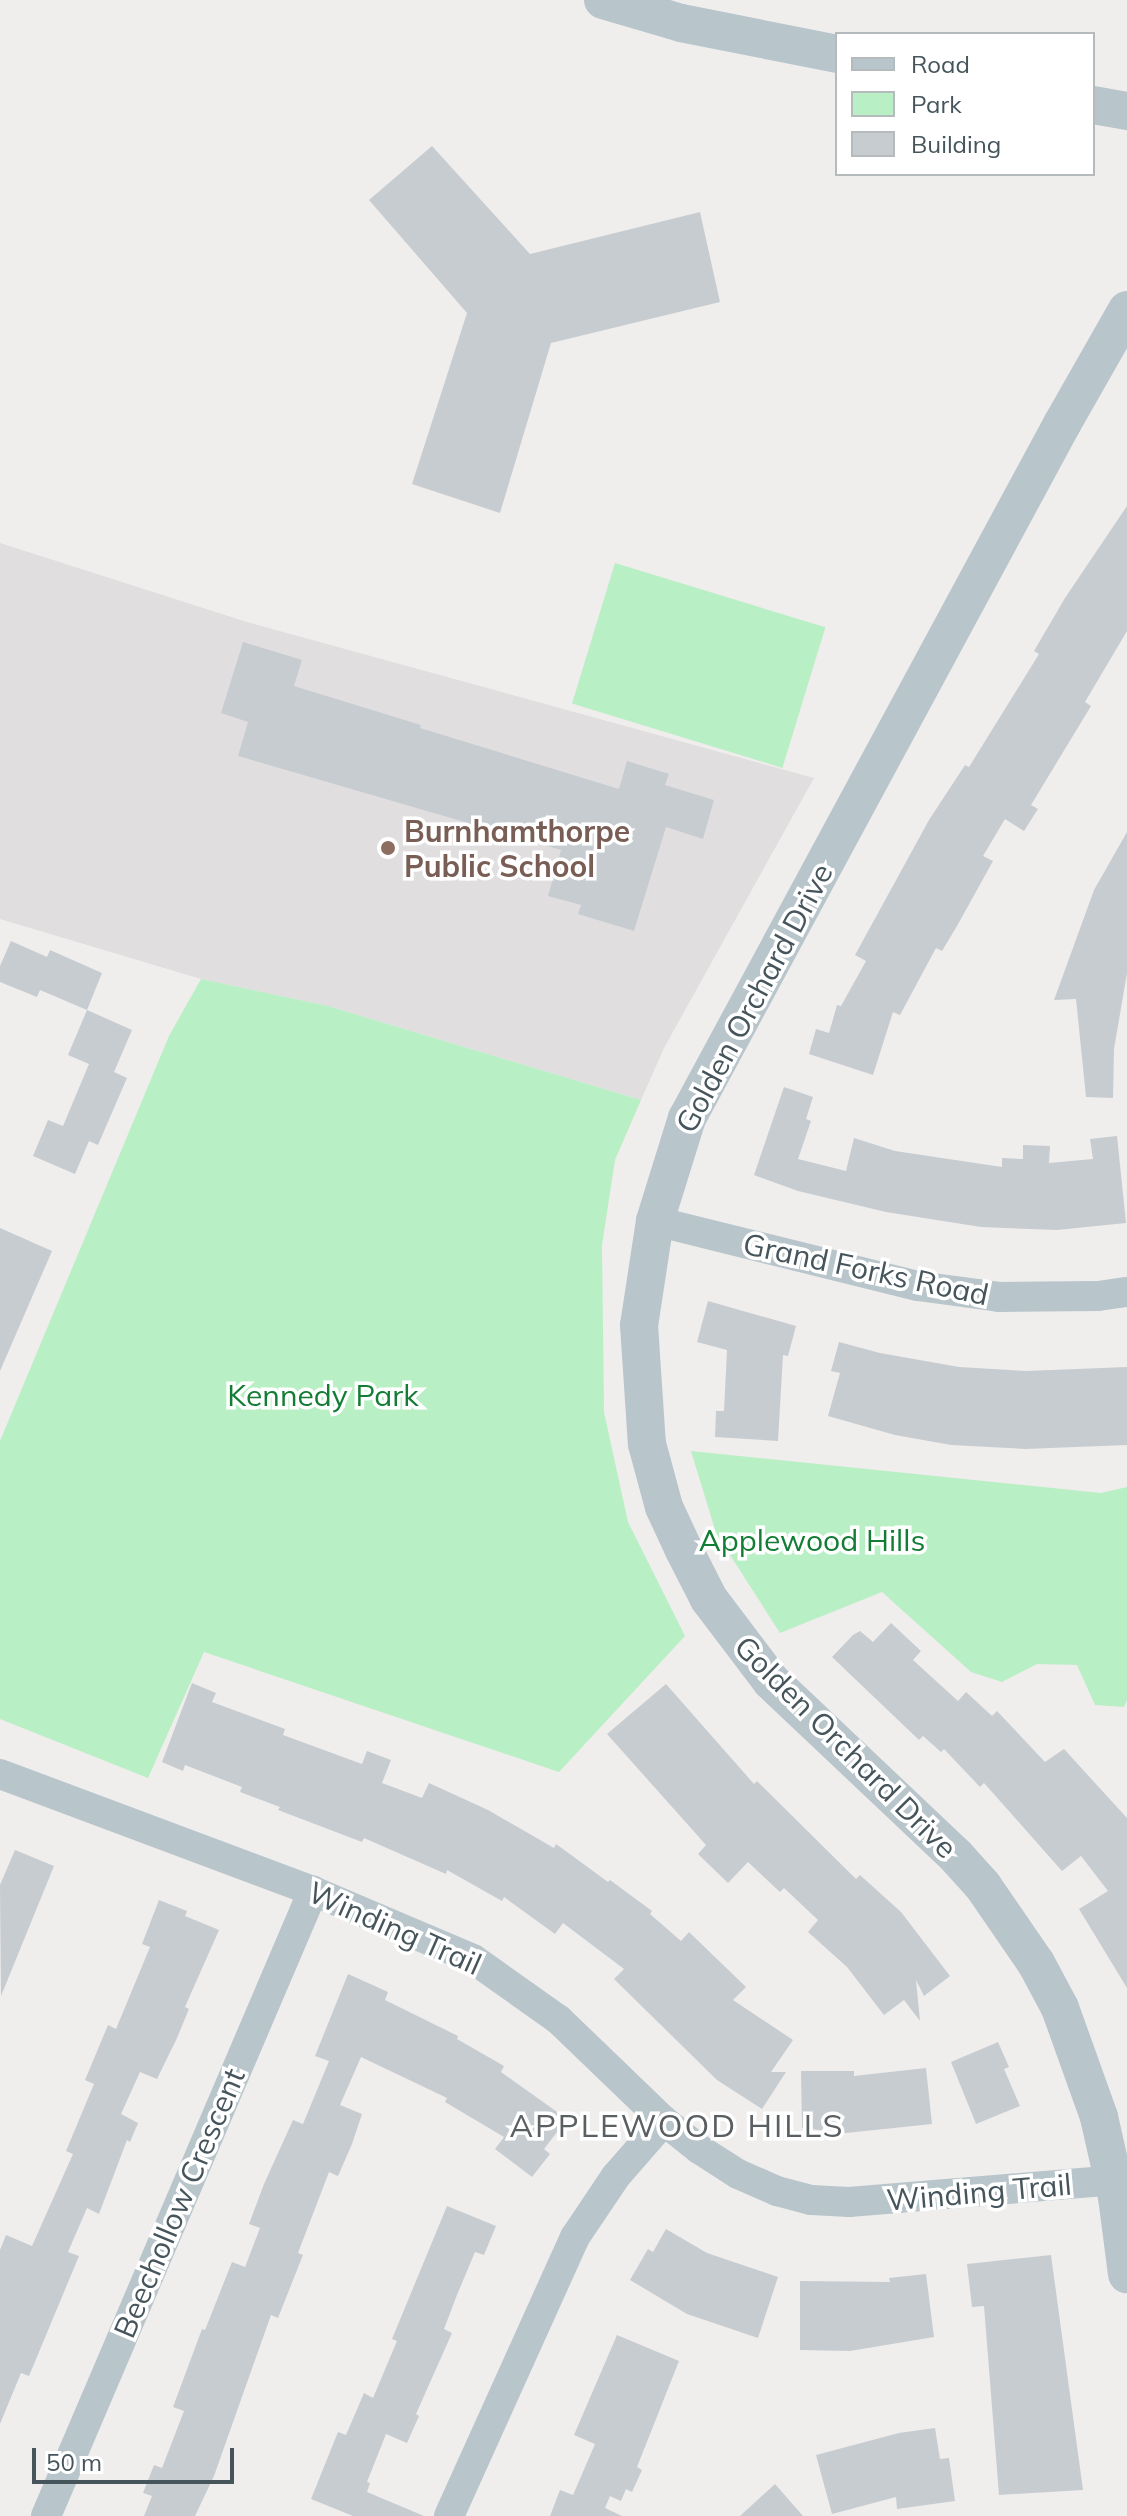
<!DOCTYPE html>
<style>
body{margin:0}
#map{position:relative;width:1127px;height:2516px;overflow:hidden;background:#f0eded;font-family:Mulish,sans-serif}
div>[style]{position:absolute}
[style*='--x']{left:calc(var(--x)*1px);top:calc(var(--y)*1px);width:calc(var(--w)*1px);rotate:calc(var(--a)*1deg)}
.education>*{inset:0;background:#e1dee0}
.green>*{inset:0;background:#b9efc4;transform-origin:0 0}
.building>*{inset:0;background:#c7ccd0}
.minor>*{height:30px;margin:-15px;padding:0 15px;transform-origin:15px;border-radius:15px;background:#b8c5cb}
.tertiary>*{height:38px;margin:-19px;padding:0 19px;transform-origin:19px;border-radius:19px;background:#b8c5cb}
.dots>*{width:22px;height:22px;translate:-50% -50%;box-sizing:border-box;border:4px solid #fff;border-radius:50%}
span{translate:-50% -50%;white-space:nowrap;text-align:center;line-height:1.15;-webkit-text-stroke:7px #fff;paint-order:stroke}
.education-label{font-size:30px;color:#785e54;font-weight:700}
.left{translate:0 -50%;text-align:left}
.street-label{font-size:30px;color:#45555b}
.park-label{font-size:30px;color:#147d35}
.neighbourhood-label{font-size:32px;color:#5a5f62;letter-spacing:2px}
.legend{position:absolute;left:835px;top:32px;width:260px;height:144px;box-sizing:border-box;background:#fff;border:2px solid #b5bbbd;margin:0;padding:10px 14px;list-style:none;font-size:24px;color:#45555b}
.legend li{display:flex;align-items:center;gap:16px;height:40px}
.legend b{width:40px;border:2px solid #b5bbbd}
.scale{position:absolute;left:32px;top:2448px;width:202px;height:36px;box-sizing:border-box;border:4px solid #45555b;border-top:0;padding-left:10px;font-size:24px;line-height:28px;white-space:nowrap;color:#45555b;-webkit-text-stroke:6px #fff;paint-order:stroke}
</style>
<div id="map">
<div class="education">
<i style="clip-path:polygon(0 543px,247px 622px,814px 778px,664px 1048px,641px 1100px,328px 1006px,201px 979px,0 919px)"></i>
</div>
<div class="green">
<i style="left:615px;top:563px;width:220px;height:147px;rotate:17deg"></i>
<i style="clip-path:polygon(201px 979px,328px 1006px,641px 1100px,615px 1160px,602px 1245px,604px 1412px,628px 1522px,685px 1636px,559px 1772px,204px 1652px,148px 1778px,0 1719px,0 1441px,169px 1036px)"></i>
<i style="clip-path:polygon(691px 1451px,1101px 1493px,1127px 1487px,1127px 1700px,1124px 1707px,1095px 1705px,1077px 1665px,1037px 1664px,1002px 1682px,971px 1672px,882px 1592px,780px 1633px,716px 1533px)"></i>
</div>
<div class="building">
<i style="clip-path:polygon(432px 146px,530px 254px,700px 212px,720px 302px,551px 343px,500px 513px,412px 484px,467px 313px,369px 200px)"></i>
<i style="clip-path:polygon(1127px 506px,1127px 631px,1085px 702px,1091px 706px,1031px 805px,1038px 809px,1024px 831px,1005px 819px,983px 856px,993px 861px,957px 926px,942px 951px,936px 948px,900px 1015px,893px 1012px,873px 1075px,809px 1054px,816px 1029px,829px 1033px,837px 1005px,841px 1006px,866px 961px,855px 955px,929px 820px,965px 765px,969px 767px,1039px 654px,1034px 651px,1065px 598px)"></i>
<i style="clip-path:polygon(243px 642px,302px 660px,294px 686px,421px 725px,420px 728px,619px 789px,627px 761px,669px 774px,665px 785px,714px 800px,703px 839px,666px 827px,634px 931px,578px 914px,581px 905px,548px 896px,561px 850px,238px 756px,248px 722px,221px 713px)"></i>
<i style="clip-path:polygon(1127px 832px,1127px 973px,1114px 1049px,1113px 1098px,1086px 1097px,1076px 999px,1054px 1000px,1094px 890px)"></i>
<i style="clip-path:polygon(11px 941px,47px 957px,50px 950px,102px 973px,87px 1010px,40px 990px,37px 997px,0 982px,0 966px)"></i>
<i style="clip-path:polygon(87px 1010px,132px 1030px,114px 1072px,127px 1078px,98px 1145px,89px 1141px,75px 1174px,33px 1156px,48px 1120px,63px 1126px,89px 1064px,68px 1055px)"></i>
<i style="clip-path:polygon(784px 1087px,813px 1097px,806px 1119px,811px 1121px,798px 1159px,846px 1171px,854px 1138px,895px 1151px,1002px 1167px,1002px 1158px,1023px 1159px,1023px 1145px,1050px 1146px,1049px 1163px,1093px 1159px,1090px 1139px,1117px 1136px,1126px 1223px,1057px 1230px,981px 1227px,886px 1212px,798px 1191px,754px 1175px)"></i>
<i style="clip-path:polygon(0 1228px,52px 1251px,0 1371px)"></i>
<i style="clip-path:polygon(708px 1301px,796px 1326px,788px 1356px,783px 1355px,778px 1441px,715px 1437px,716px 1411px,724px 1411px,727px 1350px,697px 1342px)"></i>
<i style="clip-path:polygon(839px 1342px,880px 1353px,959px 1367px,1026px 1371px,1127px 1367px,1127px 1445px,1025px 1449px,951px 1445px,895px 1435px,828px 1416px,840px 1373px,831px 1371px)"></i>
<i style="clip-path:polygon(891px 1623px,921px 1651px,913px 1660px,958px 1701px,966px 1692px,992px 1716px,997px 1711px,1045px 1762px,1064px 1749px,1127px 1818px,1127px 1988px,1079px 1909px,1108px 1891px,1081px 1856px,1062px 1871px,984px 1783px,980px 1787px,944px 1749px,941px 1752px,923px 1736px,919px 1740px,832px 1657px,853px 1635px,860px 1631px,873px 1642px)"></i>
<i style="clip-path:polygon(192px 1683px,216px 1693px,212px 1702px,285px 1729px,283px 1735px,362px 1764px,367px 1751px,391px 1760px,382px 1783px,422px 1798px,429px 1783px,488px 1810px,554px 1848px,556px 1844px,608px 1882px,610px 1880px,652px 1911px,650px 1914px,681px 1941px,689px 1932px,746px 1987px,733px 2000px,793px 2040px,771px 2072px,786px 2072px,762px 2109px,717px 2080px,614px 1979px,624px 1969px,563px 1923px,555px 1934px,504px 1897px,502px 1901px,447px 1870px,446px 1874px,364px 1838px,362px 1842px,278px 1810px,280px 1807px,240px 1792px,242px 1787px,185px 1765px,183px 1771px,162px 1762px)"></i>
<i style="clip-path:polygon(666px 1684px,754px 1784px,757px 1781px,856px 1879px,860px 1875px,901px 1912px,950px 1976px,924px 1996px,916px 1980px,920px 2021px,904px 2000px,884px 2015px,847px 1967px,808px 1932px,818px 1920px,784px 1888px,780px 1892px,748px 1862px,728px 1883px,698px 1854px,706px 1845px,607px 1734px)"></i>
<i style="clip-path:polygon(15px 1850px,54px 1866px,1px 1996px,0 1885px)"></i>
<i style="clip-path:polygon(159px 1900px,187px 1911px,185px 1916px,219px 1930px,185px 2007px,189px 2009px,177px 2038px,157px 2079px,140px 2072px,121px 2114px,138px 2123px,130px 2142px,127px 2140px,99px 2214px,87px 2208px,68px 2252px,79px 2256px,29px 2376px,21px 2373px,0 2424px,0 2250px,6px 2235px,32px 2246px,73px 2154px,66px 2151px,94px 2084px,85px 2080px,108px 2025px,116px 2029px,150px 1947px,142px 1944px)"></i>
<i style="clip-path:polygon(348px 1974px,388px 1992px,385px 2000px,458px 2036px,457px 2039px,504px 2066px,501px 2072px,567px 2119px,544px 2149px,550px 2154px,532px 2177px,495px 2149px,504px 2137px,445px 2102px,447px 2098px,361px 2057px,340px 2105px,362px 2114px,352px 2144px,338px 2176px,329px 2172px,298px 2253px,303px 2255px,278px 2318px,271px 2315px,214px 2476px,195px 2516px,144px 2516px,152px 2496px,143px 2493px,154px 2465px,162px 2468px,184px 2411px,173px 2407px,202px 2329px,205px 2330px,232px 2262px,245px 2267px,260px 2228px,249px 2224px,264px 2184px,293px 2120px,303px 2124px,329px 2061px,315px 2056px)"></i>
<i style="clip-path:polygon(998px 2042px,1009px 2067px,1004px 2069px,1020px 2106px,976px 2124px,951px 2062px)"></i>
<i style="clip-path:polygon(926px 2068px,932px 2124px,846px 2133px,802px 2128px,801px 2071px,854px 2071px,854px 2076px)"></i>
<i style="clip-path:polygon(447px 2206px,496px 2226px,484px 2255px,475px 2252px,457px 2295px,444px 2329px,452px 2333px,416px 2414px,419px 2416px,407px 2443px,386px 2434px,367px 2482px,370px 2483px,367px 2492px,424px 2516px,353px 2516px,311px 2499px,338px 2432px,346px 2435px,364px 2393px,373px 2398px,397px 2341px,392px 2339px)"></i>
<i style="clip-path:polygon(666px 2229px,707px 2253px,778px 2277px,758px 2338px,687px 2314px,630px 2280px,648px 2249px,653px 2252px)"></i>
<i style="clip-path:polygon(1051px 2255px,1083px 2490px,999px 2495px,984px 2306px,972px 2307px,967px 2264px)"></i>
<i style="clip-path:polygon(926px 2274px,934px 2337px,850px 2351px,800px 2350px,800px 2281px,890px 2282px,889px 2278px)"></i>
<i style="clip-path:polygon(617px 2335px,679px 2361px,637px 2467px,642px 2470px,632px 2492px,626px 2489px,621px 2501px,610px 2496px,605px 2508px,622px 2516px,550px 2516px,560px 2490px,573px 2495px,595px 2444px,574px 2435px)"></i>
<i style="clip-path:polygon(935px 2428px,940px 2459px,949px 2458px,955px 2501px,897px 2509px,896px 2497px,832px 2514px,816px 2455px,899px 2433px)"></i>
<i style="clip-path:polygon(775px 2484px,803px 2516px,740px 2516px)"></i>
</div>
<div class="minor">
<i style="--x:655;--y:1221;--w:271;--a:13.9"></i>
<i style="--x:918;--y:1286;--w:82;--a:7.7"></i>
<i style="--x:999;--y:1297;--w:99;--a:-0.6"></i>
<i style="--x:1098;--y:1296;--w:29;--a:-8"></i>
<i style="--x:0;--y:1774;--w:334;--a:20.5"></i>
<i style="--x:313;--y:1891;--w:174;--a:23"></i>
<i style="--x:473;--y:1959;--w:105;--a:35.3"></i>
<i style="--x:559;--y:2020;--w:146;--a:43.9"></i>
<i style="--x:664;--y:2121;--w:45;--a:38.7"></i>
<i style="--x:699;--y:2149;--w:46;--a:32.7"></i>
<i style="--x:738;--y:2174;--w:43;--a:23.6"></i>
<i style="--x:777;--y:2191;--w:35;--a:15"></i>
<i style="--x:811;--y:2200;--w:38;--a:3"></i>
<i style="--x:849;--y:2202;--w:266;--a:-4.7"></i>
<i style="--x:46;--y:2516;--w:680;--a:-66.87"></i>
<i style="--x:449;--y:2516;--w:306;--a:-65.7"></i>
<i style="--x:575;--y:2237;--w:73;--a:-56.1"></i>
<i style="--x:616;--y:2176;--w:73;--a:-48.9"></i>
</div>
<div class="tertiary">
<i style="--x:603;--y:0;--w:81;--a:16.4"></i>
<i style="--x:681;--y:23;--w:159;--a:11.2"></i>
<i style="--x:1093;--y:105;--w:35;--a:10"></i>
<i style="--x:1127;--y:310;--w:131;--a:119.7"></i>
<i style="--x:1062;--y:424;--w:789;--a:118.38"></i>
<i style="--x:687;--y:1118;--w:108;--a:107.3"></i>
<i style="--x:655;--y:1221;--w:105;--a:98.7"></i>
<i style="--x:639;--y:1325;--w:119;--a:86.2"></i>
<i style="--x:647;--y:1444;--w:65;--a:74.9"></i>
<i style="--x:664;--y:1507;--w:45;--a:65.1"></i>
<i style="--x:683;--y:1548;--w:57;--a:63"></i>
<i style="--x:709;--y:1599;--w:103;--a:52.9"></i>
<i style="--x:771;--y:1681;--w:255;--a:43.4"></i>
<i style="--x:956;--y:1856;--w:40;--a:48"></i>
<i style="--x:983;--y:1886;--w:93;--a:55.5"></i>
<i style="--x:1036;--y:1963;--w:51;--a:61.9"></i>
<i style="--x:1060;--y:2008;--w:116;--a:70.3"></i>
<i style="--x:1099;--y:2117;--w:82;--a:77.3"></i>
<i style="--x:1117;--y:2197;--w:78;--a:82.6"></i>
</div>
<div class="dots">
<i style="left:388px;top:848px;background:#8d6e63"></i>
</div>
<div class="education-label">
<span class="left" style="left:404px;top:848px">Burnhamthorpe<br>Public School</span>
</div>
<div class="street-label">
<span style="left:754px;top:998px;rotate:-62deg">Golden Orchard Drive</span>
<span style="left:866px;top:1269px;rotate:12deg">Grand Forks Road</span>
<span style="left:846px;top:1747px;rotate:45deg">Golden Orchard Drive</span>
<span style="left:395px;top:1928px;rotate:24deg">Winding Trail</span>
<span style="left:979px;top:2192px;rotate:-5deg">Winding Trail</span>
<span style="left:179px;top:2203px;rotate:-67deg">Beechollow Crescent</span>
</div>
<div class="park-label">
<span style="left:323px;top:1395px">Kennedy Park</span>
<span style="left:812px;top:1540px">Applewood Hills</span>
</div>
<div class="neighbourhood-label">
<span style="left:677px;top:2125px">APPLEWOOD HILLS</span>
</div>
<ul class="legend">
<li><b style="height:10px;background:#b8c5cb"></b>Road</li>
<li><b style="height:22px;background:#b9efc4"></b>Park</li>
<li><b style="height:22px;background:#c7ccd0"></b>Building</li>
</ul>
<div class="scale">50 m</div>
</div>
